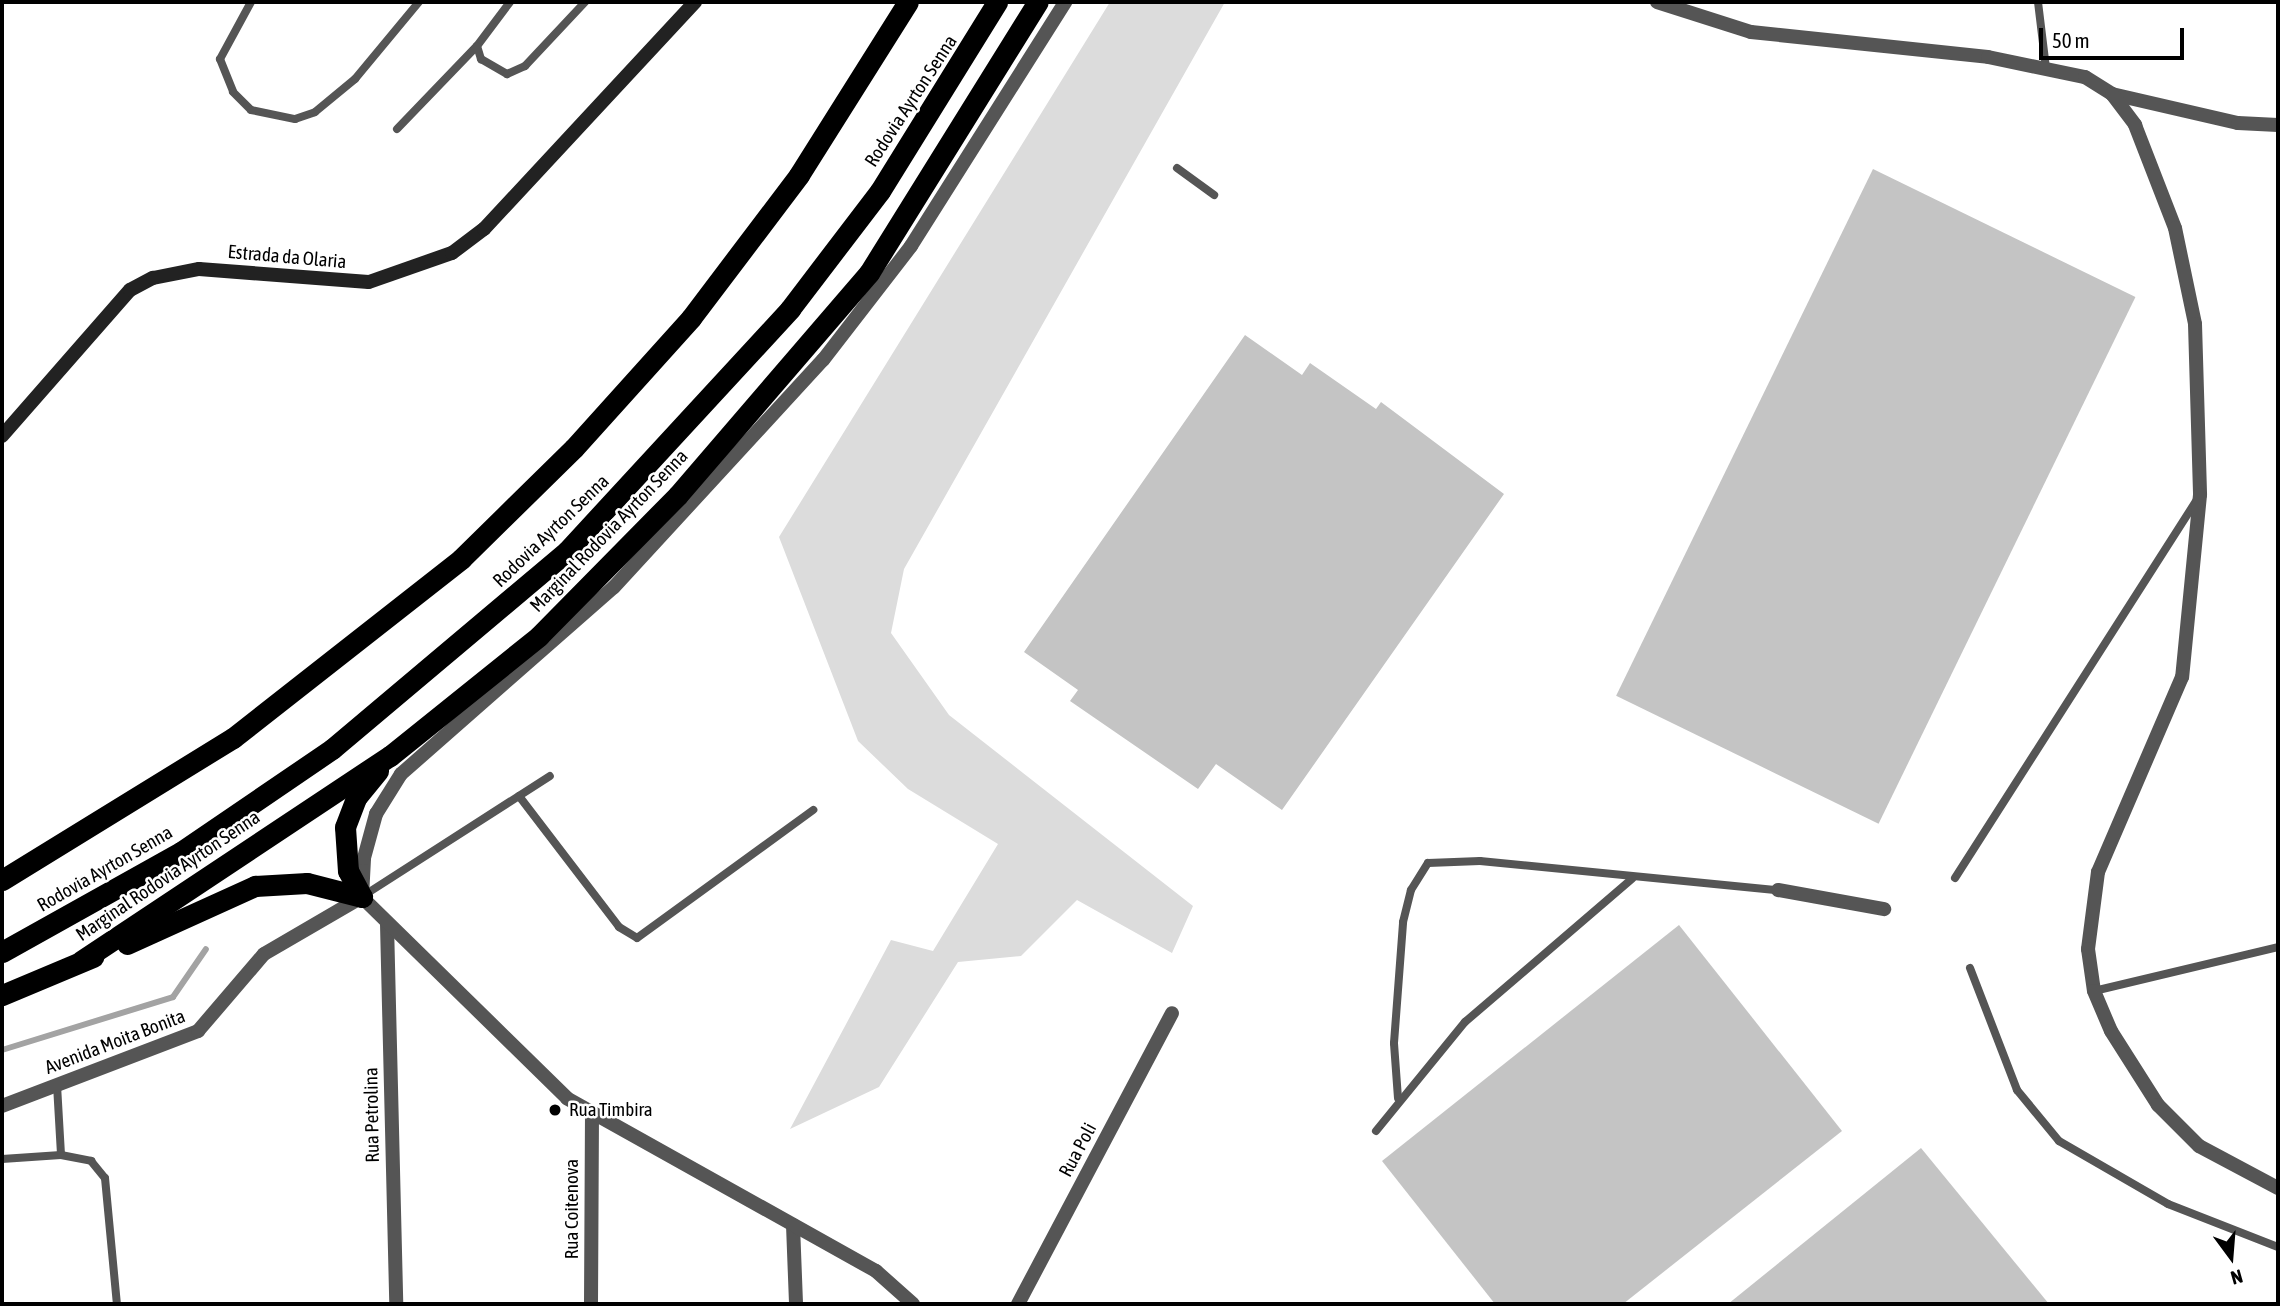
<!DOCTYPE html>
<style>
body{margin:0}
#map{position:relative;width:2280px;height:1306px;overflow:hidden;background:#fff;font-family:"Asap Condensed",sans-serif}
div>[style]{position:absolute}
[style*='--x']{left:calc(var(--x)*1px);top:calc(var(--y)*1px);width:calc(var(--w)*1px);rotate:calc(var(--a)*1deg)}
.green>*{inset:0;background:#dcdcdc}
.stream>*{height:6px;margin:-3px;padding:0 3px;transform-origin:3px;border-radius:3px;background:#a3a3a3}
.building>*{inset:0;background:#c4c4c4;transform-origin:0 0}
.service>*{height:8px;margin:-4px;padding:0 4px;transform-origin:4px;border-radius:4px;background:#555}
.minor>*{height:14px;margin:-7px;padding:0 7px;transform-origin:7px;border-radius:7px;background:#555}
.tertiary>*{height:14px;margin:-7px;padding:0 7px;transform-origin:7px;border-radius:7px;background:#555}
.secondary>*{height:14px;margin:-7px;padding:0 7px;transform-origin:7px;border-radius:7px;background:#222}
.motorway>*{height:21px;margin:-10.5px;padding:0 10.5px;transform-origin:10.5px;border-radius:10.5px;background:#000}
.dots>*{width:19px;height:19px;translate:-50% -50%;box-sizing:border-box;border:4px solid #fff;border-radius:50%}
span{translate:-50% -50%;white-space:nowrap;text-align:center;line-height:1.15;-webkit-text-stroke:5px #fff;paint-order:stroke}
.street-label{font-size:19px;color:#000}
.poi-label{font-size:19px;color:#000}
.left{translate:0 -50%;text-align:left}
.frame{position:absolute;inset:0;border:4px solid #000;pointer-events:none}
.north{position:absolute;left:2196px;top:1222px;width:70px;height:70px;-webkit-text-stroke:5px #fff;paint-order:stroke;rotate:164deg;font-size:19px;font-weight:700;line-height:28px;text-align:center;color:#000}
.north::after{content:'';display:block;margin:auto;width:24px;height:32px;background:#000;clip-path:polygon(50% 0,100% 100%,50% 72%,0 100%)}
.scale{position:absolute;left:2039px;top:28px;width:145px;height:32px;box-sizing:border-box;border:4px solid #000;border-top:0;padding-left:9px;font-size:21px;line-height:24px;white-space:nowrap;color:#000;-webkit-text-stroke:5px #fff;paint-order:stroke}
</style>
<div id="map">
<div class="green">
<i style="clip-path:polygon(1110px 2px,1225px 2px,904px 569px,891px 633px,949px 715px,1193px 906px,1172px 953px,1077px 900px,1021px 956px,958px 962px,879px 1087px,790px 1129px,891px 940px,933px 951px,998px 844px,908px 789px,858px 741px,779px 537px)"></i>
</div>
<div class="stream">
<i style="--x:2;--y:1050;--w:179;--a:-17.2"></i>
<i style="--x:173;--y:997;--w:58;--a:-55.5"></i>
</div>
<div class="building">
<i style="left:1873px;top:169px;width:292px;height:586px;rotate:26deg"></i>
<i style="clip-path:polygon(1245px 335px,1302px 375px,1310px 363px,1376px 409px,1381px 402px,1504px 494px,1282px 810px,1216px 764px,1198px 789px,1070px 701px,1078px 690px,1024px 652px)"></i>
<i style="clip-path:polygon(1679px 925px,1842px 1131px,1623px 1304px,1495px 1304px,1382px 1161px)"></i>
<i style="clip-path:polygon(1921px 1148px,2049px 1304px,1728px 1304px)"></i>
</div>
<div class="service">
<i style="--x:251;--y:2;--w:65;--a:118.5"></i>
<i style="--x:220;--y:59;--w:35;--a:68"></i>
<i style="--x:233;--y:92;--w:25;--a:45"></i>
<i style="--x:251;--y:110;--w:45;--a:11.6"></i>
<i style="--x:295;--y:119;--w:21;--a:-19"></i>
<i style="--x:315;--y:112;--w:52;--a:-39.5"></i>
<i style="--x:355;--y:79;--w:100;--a:-50.3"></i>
<i style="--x:510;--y:2;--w:55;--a:126.9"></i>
<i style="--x:477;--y:46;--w:14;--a:73"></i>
<i style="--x:481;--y:59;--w:30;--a:30"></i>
<i style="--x:507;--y:74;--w:20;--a:-24"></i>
<i style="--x:525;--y:66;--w:88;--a:-46.8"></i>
<i style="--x:2038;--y:2;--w:66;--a:83.1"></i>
<i style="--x:397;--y:129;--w:115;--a:-46.1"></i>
<i style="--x:1177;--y:168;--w:46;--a:36.1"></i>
<i style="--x:519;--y:796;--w:165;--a:52.6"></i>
<i style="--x:619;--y:927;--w:21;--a:31"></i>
<i style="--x:637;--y:938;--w:218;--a:-36"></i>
<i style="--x:1955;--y:878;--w:449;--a:-57.4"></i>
<i style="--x:363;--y:896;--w:222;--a:-32.7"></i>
<i style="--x:1970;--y:968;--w:131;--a:68.9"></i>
<i style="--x:2017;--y:1090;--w:66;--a:50.5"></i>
<i style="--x:2059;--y:1141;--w:126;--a:30"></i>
<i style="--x:2168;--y:1204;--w:118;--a:21.4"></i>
<i style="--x:2094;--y:991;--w:189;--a:-13.4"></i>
<i style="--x:57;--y:1085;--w:70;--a:86.7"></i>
<i style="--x:1398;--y:1098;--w:55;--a:-94.2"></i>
<i style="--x:1394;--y:1043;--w:121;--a:-85.7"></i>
<i style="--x:1403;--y:922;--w:33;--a:-76"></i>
<i style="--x:1411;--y:890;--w:32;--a:-58"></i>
<i style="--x:1428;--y:863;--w:52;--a:-2.2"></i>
<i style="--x:1480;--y:861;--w:299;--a:5.6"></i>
<i style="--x:1376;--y:1131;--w:141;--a:-50.8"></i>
<i style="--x:1465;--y:1022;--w:220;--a:-40.6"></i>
<i style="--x:2;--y:1159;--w:59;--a:-3.9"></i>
<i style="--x:61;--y:1155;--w:31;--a:11"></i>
<i style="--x:91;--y:1161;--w:22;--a:51"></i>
<i style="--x:105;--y:1178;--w:127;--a:84.6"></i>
</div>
<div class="minor">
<i style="--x:2112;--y:94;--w:129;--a:13"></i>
<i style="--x:2238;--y:123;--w:40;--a:2.9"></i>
<i style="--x:1778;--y:890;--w:108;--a:10.2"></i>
<i style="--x:387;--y:924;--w:380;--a:88.6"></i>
<i style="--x:2;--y:1106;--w:210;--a:-20.9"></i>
<i style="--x:198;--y:1031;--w:101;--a:-49.4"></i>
<i style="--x:264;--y:954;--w:113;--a:-30.2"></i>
<i style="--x:793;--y:1225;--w:79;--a:87.8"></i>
<i style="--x:591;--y:1304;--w:190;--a:-89.7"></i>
<i style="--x:1018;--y:1304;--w:329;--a:-62.1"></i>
</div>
<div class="tertiary">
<i style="--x:1657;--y:2;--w:99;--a:17.7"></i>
<i style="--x:1751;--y:32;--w:238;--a:6"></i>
<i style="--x:1988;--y:57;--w:99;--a:11.7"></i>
<i style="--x:2085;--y:77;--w:32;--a:32"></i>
<i style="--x:2112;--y:94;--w:39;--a:53"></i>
<i style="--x:2135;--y:125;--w:110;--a:68.8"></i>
<i style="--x:2175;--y:228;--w:98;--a:78.2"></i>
<i style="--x:2195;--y:324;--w:171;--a:88.3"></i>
<i style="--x:2200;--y:495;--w:183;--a:95.6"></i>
<i style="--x:2182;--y:677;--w:212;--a:113.3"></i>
<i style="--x:2098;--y:872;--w:78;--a:97.4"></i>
<i style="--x:2088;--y:949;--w:42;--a:81.9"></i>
<i style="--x:2094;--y:991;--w:43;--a:67"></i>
<i style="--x:2111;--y:1031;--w:88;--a:57.6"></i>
<i style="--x:2158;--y:1105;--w:58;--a:45"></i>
<i style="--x:2199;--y:1146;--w:89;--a:28"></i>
<i style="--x:913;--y:1304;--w:50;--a:-138.3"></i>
<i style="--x:876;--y:1271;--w:354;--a:-150.8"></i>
<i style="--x:567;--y:1098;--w:287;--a:-135.6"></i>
<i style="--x:362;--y:897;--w:39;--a:-87"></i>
<i style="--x:364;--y:858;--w:46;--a:-74.7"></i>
<i style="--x:376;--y:814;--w:47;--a:-58"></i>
<i style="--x:401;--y:774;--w:283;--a:-41.3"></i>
<i style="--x:614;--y:587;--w:309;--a:-47.4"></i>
<i style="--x:823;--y:360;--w:144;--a:-52.3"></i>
<i style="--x:911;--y:246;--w:289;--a:-57.7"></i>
</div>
<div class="secondary">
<i style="--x:2;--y:436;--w:194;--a:-48.8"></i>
<i style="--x:130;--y:290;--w:26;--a:-28"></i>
<i style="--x:153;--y:278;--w:47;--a:-11.1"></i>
<i style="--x:199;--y:269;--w:170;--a:4.4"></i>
<i style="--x:369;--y:282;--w:88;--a:-19.3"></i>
<i style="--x:452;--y:253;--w:40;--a:-37"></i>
<i style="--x:484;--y:229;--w:310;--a:-47.1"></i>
</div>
<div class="motorway">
<i style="--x:2;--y:880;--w:271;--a:-31.6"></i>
<i style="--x:233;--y:738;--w:290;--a:-38.1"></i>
<i style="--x:461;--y:559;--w:158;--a:-44.5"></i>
<i style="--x:574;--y:448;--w:175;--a:-48"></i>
<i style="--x:691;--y:318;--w:179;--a:-52.9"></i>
<i style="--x:799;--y:175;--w:204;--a:-57.8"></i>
<i style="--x:362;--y:897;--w:30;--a:-118"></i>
<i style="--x:348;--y:871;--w:44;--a:-93.9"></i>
<i style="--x:345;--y:827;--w:31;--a:-69"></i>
<i style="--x:356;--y:798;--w:35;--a:-51"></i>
<i style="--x:127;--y:944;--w:141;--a:-24.4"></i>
<i style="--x:255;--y:886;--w:52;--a:-3.3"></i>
<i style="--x:307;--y:883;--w:57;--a:14.3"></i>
<i style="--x:2;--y:952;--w:205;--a:-29.2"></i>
<i style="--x:181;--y:852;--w:183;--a:-34.3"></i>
<i style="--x:332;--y:749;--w:307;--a:-40.1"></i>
<i style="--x:567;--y:551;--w:329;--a:-47.3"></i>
<i style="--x:790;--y:309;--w:148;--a:-52.7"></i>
<i style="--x:880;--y:191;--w:222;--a:-58.2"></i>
<i style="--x:81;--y:961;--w:371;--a:-33.6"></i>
<i style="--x:390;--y:756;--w:191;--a:-38.8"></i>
<i style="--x:539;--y:636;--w:198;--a:-45.4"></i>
<i style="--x:678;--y:495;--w:293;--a:-49.3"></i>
<i style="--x:869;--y:273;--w:319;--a:-58.1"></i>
<i style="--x:2;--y:995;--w:99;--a:-22.7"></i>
</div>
<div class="dots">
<i style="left:555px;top:1110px;background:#000"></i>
</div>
<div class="street-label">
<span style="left:911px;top:101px;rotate:-57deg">Rodovia Ayrton Senna</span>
<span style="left:287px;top:257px;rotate:5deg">Estrada da Olaria</span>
<span style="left:551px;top:531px;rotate:-44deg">Rodovia Ayrton Senna</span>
<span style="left:609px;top:531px;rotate:-46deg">Marginal Rodovia Ayrton Senna</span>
<span style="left:105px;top:869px;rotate:-30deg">Rodovia Ayrton Senna</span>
<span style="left:168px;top:876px;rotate:-34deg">Marginal Rodovia Ayrton Senna</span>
<span style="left:115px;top:1042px;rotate:-21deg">Avenida Moita Bonita</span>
<span style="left:372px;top:1115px;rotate:-91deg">Rua Petrolina</span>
<span style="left:1078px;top:1150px;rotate:-62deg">Rua Poli</span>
<span style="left:572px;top:1209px;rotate:-90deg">Rua Coitenova</span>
</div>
<div class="poi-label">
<span class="left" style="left:569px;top:1110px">Rua Timbira</span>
</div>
<div class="frame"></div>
<div class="north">N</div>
<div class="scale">50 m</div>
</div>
